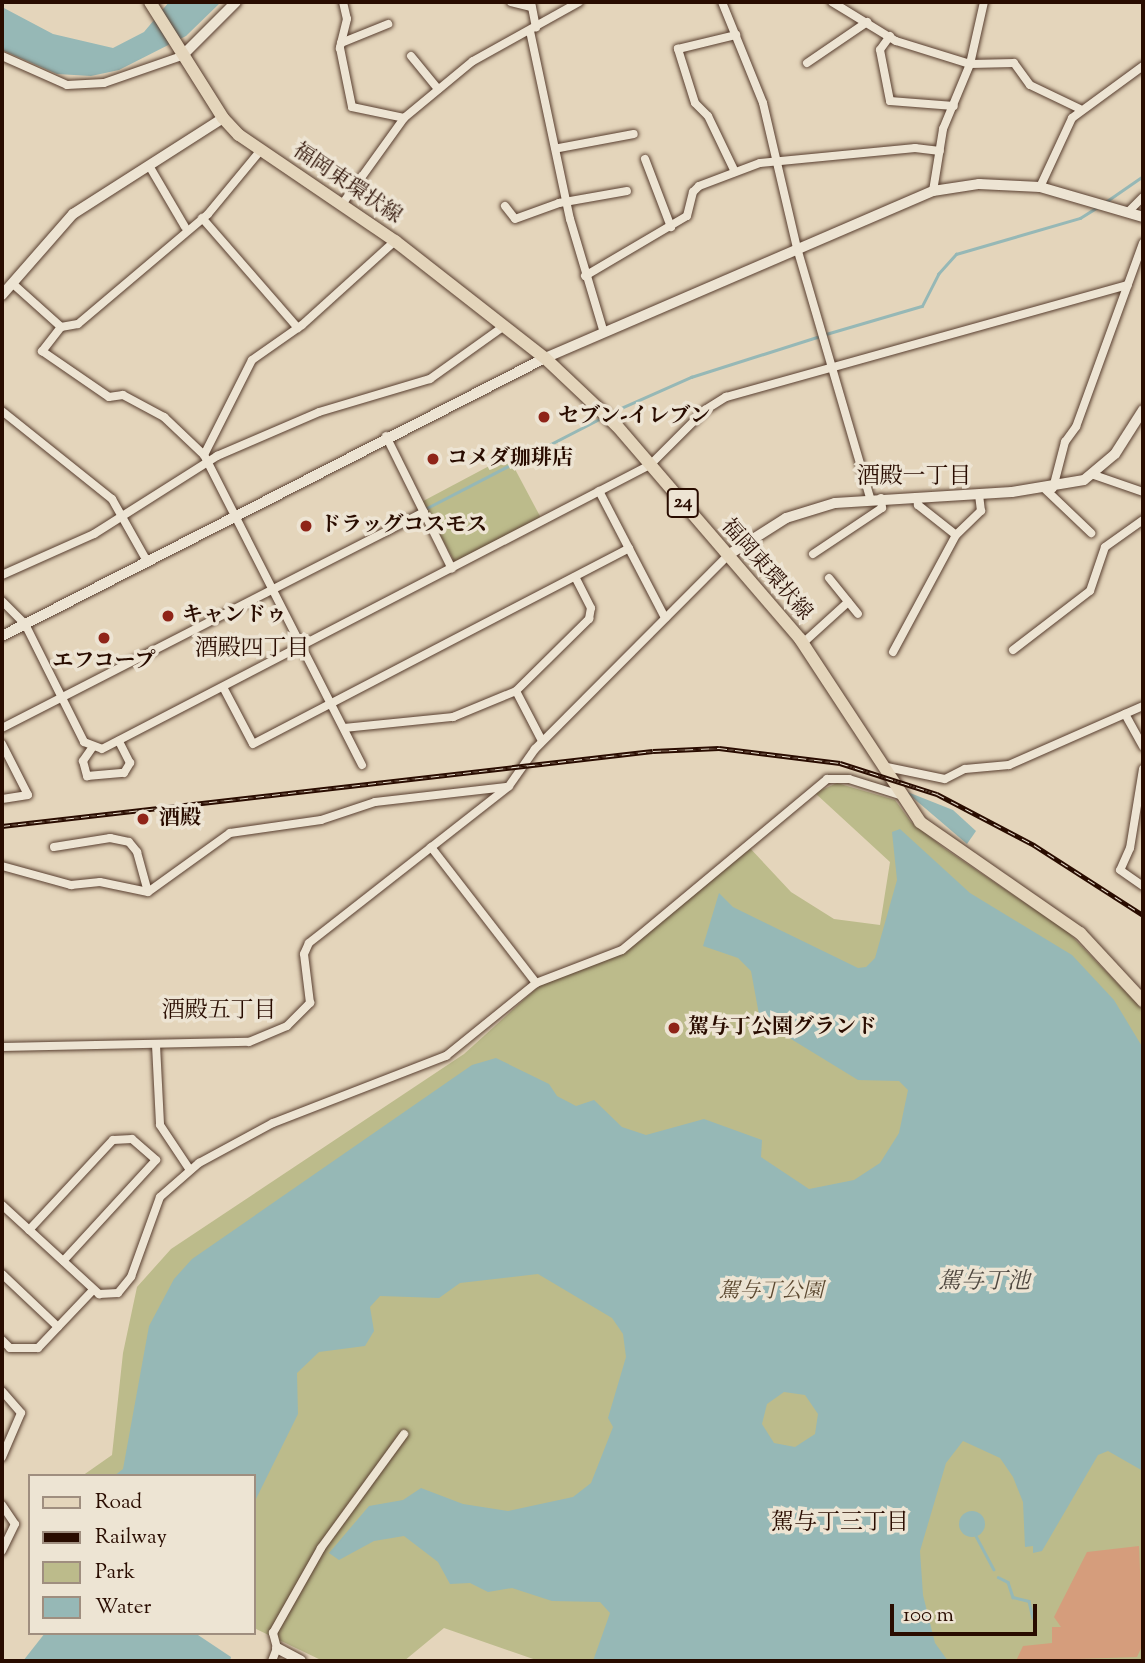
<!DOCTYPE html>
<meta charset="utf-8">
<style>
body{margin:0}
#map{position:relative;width:1145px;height:1663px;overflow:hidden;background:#e4d5bb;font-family:"Sorts Mill Goudy","Noto Serif JP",serif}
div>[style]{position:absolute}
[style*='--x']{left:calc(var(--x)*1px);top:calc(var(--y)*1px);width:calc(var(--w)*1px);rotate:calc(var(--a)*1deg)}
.green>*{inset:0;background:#bcbb8b;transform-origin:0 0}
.water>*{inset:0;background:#96b8b6}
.round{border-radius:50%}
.stream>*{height:2.5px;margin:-1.25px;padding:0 1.25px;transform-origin:1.25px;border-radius:1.25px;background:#96b8b6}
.building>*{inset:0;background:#d59d7c}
.roads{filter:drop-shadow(0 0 2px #583e2f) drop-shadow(0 0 2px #583e2f)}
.street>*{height:8px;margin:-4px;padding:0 4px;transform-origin:4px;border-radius:4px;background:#ede4d3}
.secondary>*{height:10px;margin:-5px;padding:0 5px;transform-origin:5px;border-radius:5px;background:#ede4d3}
.primary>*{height:12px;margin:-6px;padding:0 6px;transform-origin:6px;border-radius:6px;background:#e4d5bb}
.rail>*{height:5px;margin-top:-2.5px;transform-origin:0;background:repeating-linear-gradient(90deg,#ede4d3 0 8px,#290c00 0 16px);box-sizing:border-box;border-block:2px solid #290c00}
.dots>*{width:19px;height:19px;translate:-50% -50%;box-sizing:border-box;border:4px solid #ede4d3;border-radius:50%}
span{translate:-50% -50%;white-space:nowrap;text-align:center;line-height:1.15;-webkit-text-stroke:7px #ede4d3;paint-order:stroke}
.shield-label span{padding:2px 5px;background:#ede4d3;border:2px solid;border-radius:5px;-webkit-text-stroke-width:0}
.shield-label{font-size:19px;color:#290c00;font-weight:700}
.street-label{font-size:21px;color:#290c00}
.poi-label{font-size:21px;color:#290c00;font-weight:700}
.left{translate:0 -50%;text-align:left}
.park-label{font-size:21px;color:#5c4931;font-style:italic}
.neighbourhood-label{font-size:23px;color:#290c00}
.water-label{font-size:23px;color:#4f4840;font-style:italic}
.frame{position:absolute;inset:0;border:4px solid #290c00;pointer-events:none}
.legend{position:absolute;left:28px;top:1474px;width:228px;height:161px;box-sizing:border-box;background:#ede4d3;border:2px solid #9f8e7f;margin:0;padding:9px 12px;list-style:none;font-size:21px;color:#290c00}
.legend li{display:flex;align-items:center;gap:14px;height:35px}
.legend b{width:35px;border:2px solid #9f8e7f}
.scale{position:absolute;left:890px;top:1604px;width:147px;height:32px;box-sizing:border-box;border:4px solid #290c00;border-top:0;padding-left:9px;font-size:21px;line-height:24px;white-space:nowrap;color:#290c00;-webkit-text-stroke:5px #ede4d3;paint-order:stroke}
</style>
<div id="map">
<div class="green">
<i style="left:508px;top:456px;width:70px;height:97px;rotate:62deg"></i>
<i style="clip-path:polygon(837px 783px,895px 800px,911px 822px,944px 848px,1068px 932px,1143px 1010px,1143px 1661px,539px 1661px,444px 1628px,404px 1661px,323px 1661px,254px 1628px,254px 1476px,82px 1476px,112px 1455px,123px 1353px,137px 1287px,171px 1249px,464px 1054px,539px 986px,623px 952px,748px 846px,791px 892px,834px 919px,880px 925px,890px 862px,815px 793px)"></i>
</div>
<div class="water">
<i style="clip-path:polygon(169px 2px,221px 2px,186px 36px,119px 70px,91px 76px,57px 74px,2px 50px,2px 7px,53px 34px,113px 48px,144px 32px)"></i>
<i style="clip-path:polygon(905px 791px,953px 810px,976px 831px,967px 844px)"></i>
<i style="clip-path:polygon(evenodd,900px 829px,970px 893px,1072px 955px,1114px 1000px,1143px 1048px,1143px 1471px,1108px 1451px,1098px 1455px,1042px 1551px,1033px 1553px,1033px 1546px,1025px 1547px,1023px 1502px,1013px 1477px,1000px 1458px,963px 1441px,946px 1463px,920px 1551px,923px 1595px,935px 1643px,948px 1661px,593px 1661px,610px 1613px,600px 1602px,552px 1601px,512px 1588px,488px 1592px,470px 1583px,450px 1584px,438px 1562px,404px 1536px,374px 1541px,339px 1560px,329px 1553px,369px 1506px,403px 1500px,421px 1488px,463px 1504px,508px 1511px,573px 1497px,591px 1483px,613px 1427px,608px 1418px,626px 1357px,623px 1334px,612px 1318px,538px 1274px,460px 1283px,439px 1298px,380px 1296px,370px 1307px,374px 1331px,365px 1346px,319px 1352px,297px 1373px,298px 1414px,254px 1503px,254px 1476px,114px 1476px,123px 1469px,149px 1326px,174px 1279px,192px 1259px,472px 1065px,496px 1058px,549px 1084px,557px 1096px,576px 1106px,594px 1100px,622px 1127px,646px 1135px,704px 1119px,762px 1140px,761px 1157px,809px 1189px,854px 1180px,880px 1163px,899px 1133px,908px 1090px,899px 1081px,858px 1080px,760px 1020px,751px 971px,738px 958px,703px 946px,719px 893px,733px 907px,858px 968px,866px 967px,875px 958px,897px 880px,892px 832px,900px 829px,784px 1392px,805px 1395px,818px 1414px,815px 1434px,795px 1447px,774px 1443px,762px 1424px,767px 1404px,784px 1392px)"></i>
<i class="round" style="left:959px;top:1511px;width:26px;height:26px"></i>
<i style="clip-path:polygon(45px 1633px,195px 1633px,231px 1657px,230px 1661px,23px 1661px)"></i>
</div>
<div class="stream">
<i style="--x:1104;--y:203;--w:47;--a:-34.7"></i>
<i style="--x:826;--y:334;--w:100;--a:-16.3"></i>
<i style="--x:922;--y:306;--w:36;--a:-63"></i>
<i style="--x:938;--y:274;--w:27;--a:-48"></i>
<i style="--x:956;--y:254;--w:129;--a:-16.2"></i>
<i style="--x:1080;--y:218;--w:19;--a:-32"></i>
<i style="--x:610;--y:413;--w:89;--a:-24"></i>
<i style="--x:691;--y:377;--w:135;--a:-17.6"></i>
<i style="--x:423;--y:510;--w:200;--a:-27.3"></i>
<i style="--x:975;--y:1534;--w:40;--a:62"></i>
<i style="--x:998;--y:1577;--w:11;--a:27"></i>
<i style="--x:1008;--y:1582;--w:16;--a:72"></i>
<i style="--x:1013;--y:1597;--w:16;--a:14"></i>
<i style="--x:1029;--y:1601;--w:17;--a:77"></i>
</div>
<div class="building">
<i style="clip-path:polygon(1139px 1546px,1143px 1644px,1137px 1657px,1016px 1661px,1023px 1646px,1052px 1643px,1052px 1627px,1061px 1627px,1054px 1617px,1087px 1552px)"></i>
</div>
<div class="roads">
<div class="street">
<i style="--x:343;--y:2;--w:17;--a:77"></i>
<i style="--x:347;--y:19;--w:30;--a:104"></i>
<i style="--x:340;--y:48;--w:60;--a:78.5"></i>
<i style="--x:352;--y:107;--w:53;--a:11.9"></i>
<i style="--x:511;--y:2;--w:21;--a:14"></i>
<i style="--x:531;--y:2;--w:26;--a:79"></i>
<i style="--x:722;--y:2;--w:109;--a:67.9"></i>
<i style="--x:763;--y:103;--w:149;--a:76.8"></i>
<i style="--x:797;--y:248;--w:260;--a:73.7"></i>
<i style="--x:832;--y:2;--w:75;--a:31.4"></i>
<i style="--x:896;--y:41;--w:77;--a:17.3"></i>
<i style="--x:970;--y:64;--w:44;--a:-1.3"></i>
<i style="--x:1014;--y:63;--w:27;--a:54"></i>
<i style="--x:1030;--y:85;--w:55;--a:25.6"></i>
<i style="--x:530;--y:31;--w:192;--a:78"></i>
<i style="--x:570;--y:219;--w:116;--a:73.4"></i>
<i style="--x:890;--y:36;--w:17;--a:126"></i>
<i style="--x:880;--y:50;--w:52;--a:78.9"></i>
<i style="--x:890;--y:101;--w:64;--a:4.5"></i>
<i style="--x:341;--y:43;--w:51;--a:-22"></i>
<i style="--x:2;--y:56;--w:71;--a:24"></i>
<i style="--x:67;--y:85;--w:37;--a:-3"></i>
<i style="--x:104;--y:83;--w:83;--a:-19.1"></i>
<i style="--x:411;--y:56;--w:43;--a:50.7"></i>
<i style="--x:807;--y:63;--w:73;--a:-34.3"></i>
<i style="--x:559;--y:148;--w:76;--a:-10.6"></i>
<i style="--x:645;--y:159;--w:73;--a:69.1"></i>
<i style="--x:151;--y:169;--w:67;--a:59.6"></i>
<i style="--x:735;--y:172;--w:62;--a:-115.7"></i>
<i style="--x:708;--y:116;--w:18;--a:-135"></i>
<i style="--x:695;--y:103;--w:57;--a:-107.5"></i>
<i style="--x:678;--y:49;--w:60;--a:-13.6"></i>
<i style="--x:1040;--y:187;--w:76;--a:-65.1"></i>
<i style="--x:1072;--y:118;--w:88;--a:-36.2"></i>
<i style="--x:933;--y:191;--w:63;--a:-80.8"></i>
<i style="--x:943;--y:129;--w:70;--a:-67.4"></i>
<i style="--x:970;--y:64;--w:64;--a:-77.3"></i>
<i style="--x:343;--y:203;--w:105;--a:-54.3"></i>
<i style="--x:404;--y:118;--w:89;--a:-39.6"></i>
<i style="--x:473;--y:61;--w:121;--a:-29.1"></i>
<i style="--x:505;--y:206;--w:16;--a:52"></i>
<i style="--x:515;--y:219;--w:47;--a:-20"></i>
<i style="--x:559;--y:203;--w:69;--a:-10"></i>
<i style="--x:1130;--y:210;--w:18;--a:-45"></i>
<i style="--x:202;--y:218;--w:146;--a:48.9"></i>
<i style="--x:585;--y:276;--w:118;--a:-30.5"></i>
<i style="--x:687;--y:216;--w:25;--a:-76"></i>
<i style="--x:693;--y:192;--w:8;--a:-45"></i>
<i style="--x:699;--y:186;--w:65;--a:-20.7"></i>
<i style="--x:760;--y:163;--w:156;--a:-5.5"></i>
<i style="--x:915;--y:148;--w:25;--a:7"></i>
<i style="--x:12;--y:283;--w:66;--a:41.9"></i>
<i style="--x:61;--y:327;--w:17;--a:-10"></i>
<i style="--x:78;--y:324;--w:170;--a:-40.2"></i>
<i style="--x:208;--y:214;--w:83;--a:-50.4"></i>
<i style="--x:61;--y:327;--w:31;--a:128"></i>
<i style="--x:42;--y:351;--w:81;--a:34.5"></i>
<i style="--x:109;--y:397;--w:14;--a:-8"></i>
<i style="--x:123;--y:395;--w:47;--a:28.2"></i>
<i style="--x:164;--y:417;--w:55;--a:43.5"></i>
<i style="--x:2;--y:411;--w:141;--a:38.7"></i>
<i style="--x:112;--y:499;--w:73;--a:60.6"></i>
<i style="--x:386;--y:436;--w:148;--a:63.6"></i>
<i style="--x:1094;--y:475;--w:52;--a:19.1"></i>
<i style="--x:1053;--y:488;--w:48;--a:-75.4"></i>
<i style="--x:1065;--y:442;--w:19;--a:-54"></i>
<i style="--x:1076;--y:427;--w:196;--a:-70"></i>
<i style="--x:1045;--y:489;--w:64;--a:43.7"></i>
<i style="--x:599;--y:491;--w:143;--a:62.5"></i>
<i style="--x:917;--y:497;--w:8;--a:83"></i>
<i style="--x:918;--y:505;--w:48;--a:38.3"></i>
<i style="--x:813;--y:554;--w:83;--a:-33.7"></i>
<i style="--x:882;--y:508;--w:10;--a:-96"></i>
<i style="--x:2;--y:575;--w:101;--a:-24"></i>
<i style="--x:94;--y:534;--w:146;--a:-32.4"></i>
<i style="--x:217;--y:456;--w:111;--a:-23.3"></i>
<i style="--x:319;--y:412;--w:116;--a:-16.6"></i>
<i style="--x:430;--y:379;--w:91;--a:-35.6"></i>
<i style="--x:829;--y:578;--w:46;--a:51.1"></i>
<i style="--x:2;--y:601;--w:33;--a:45"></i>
<i style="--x:25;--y:624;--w:132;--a:63.4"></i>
<i style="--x:84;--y:742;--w:19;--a:21"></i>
<i style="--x:102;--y:749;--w:617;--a:-27.4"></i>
<i style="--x:650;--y:465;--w:78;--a:-45"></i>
<i style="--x:705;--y:410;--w:25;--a:-32"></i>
<i style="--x:726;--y:397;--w:417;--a:-15.6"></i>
<i style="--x:803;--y:643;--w:61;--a:-42.3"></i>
<i style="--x:1013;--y:650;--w:97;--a:-37.5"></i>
<i style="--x:1090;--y:591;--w:46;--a:-71.2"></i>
<i style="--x:1105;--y:547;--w:47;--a:-35.4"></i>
<i style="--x:893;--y:652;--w:133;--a:-61.7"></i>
<i style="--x:956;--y:535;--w:35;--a:-44"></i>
<i style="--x:981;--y:511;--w:17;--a:-97"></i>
<i style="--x:223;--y:687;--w:64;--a:62.2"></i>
<i style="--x:253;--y:744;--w:424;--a:-27.5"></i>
<i style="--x:516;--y:691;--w:56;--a:62.5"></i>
<i style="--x:1125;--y:714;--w:37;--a:61"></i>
<i style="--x:2;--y:728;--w:474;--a:-27.1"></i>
<i style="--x:344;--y:728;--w:110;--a:-5.8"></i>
<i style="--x:453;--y:717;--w:68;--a:-22.4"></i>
<i style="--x:516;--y:691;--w:103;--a:-44.6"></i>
<i style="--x:589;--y:619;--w:11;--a:-80"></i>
<i style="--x:591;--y:608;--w:35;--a:-117"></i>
<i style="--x:2;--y:744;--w:57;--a:63"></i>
<i style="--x:28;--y:795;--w:26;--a:171"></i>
<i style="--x:92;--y:748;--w:16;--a:125"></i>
<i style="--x:83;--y:761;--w:16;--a:75"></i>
<i style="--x:87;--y:776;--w:37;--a:-5"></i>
<i style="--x:124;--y:773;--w:12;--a:-59"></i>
<i style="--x:130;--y:763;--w:25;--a:-117"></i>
<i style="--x:362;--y:765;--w:348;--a:-117"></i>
<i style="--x:204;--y:455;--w:106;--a:-63.2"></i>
<i style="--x:252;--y:360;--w:61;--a:-35"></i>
<i style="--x:302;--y:325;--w:125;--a:-42.1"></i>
<i style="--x:882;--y:766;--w:64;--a:11.7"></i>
<i style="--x:945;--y:779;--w:22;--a:-27"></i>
<i style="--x:965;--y:769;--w:44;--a:-5.2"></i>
<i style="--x:1009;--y:765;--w:146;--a:-23.8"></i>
<i style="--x:1143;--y:769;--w:80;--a:99.3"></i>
<i style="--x:1130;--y:848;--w:24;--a:114"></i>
<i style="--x:1120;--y:870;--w:28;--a:35"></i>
<i style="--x:54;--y:847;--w:57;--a:-9.1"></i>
<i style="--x:110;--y:838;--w:19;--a:12"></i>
<i style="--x:129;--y:842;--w:13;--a:51"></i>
<i style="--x:137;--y:852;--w:41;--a:74.6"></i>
<i style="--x:431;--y:847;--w:172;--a:52.3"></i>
<i style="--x:2;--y:866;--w:72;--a:15.4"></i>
<i style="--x:71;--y:885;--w:29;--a:-6"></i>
<i style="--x:100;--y:882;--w:49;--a:11.8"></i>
<i style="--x:148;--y:892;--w:101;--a:-35.7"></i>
<i style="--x:230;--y:833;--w:92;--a:-8.1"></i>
<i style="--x:321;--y:820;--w:57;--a:-18.4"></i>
<i style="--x:375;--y:802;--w:132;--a:-6.5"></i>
<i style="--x:156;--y:1045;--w:80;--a:87.1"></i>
<i style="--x:160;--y:1125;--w:54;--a:56.3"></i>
<i style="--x:2;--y:1047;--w:247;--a:-1.2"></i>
<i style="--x:249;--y:1042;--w:41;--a:-22.8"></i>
<i style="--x:287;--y:1026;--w:33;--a:-45"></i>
<i style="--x:310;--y:1003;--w:49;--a:-97"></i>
<i style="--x:304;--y:954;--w:12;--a:-66"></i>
<i style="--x:309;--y:943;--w:254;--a:-38.1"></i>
<i style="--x:509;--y:786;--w:45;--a:-54.9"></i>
<i style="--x:535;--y:749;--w:274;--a:-45.1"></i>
<i style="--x:2;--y:1205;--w:132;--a:42.5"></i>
<i style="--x:99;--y:1294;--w:19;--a:-3"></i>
<i style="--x:118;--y:1293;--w:21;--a:-51"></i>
<i style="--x:131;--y:1277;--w:85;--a:-70.1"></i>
<i style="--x:160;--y:1197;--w:52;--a:-41.1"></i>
<i style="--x:199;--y:1163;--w:84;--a:-28.4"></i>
<i style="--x:273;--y:1123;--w:186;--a:-21.2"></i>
<i style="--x:446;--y:1056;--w:116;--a:-39"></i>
<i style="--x:536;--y:983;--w:92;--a:-21"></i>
<i style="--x:622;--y:950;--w:267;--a:-39.8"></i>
<i style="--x:827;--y:779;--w:22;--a:0"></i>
<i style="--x:849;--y:779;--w:53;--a:17.4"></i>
<i style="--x:29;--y:1230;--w:123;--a:-47"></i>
<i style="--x:113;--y:1140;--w:19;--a:-3"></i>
<i style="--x:132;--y:1139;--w:32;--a:41"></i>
<i style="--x:156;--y:1160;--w:137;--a:132.6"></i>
<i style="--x:2;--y:1274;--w:77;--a:43.4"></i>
<i style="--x:2;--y:1340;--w:11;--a:45"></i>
<i style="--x:10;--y:1348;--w:28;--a:0"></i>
<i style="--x:38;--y:1348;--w:80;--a:-46.5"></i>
<i style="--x:2;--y:1391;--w:29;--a:49"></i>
<i style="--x:21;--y:1413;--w:48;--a:113.4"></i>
<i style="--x:2;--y:1505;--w:23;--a:56"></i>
<i style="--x:15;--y:1524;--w:30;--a:116"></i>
<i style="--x:272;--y:1661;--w:14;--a:-69"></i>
<i style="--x:277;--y:1648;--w:16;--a:-105"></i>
<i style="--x:273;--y:1633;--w:98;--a:-60.5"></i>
<i style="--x:321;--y:1548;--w:141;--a:-53.9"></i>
</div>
<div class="secondary">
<i style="--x:182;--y:56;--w:76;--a:-45"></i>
<i style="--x:2;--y:295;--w:108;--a:-48.8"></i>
<i style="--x:73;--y:214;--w:178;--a:-32.6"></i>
<i style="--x:728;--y:555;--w:69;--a:-32.5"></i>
<i style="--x:786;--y:518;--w:51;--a:-17"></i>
<i style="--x:835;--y:503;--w:177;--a:-3.6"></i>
<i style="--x:1012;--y:492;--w:73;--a:-9.5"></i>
<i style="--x:1084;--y:480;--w:40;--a:-40"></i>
<i style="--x:1115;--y:454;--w:52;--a:-57.5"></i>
<i style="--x:2;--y:636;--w:610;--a:-27.11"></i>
<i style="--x:545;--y:358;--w:422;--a:-23.3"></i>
<i style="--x:933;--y:191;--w:47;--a:-8.7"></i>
<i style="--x:979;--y:184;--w:61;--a:2.8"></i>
<i style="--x:1040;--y:187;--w:107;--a:16.2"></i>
<i style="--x:277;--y:1648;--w:27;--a:28"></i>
</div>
<div class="primary">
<i style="--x:150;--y:2;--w:137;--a:57.8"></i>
<i style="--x:223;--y:118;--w:23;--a:47"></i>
<i style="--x:239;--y:135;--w:189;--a:34.2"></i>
<i style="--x:395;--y:241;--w:190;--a:38"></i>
<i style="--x:545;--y:358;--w:99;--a:43.4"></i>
<i style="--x:617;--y:426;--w:281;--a:49.3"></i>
<i style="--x:800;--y:639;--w:219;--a:56.7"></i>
<i style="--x:920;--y:822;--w:195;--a:34.8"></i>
<i style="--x:1080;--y:933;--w:93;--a:47.2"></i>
</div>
</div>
<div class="rail">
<i style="--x:2;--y:826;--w:655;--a:-6.57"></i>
<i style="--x:653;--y:751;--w:66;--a:-2.6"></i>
<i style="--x:719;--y:748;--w:122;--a:7.1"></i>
<i style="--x:840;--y:763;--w:102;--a:17.7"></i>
<i style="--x:937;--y:794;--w:110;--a:27.7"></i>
<i style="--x:1034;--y:845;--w:130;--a:32.7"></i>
</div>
<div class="dots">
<i style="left:544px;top:417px;background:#8f2418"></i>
<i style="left:433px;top:459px;background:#8f2418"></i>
<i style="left:306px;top:526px;background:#8f2418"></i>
<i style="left:168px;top:616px;background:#8f2418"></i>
<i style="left:104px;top:638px;background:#8f2418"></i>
<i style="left:143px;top:819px;background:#8f2418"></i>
<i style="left:674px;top:1028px;background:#8f2418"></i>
</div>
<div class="shield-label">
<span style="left:683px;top:503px">24</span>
</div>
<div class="street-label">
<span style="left:347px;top:184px;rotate:34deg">福岡東環状線</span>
<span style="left:766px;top:570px;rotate:49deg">福岡東環状線</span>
</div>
<div class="poi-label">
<span class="left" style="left:558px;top:417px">セブン-イレブン</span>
<span class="left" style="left:447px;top:459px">コメダ珈琲店</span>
<span class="left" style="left:320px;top:526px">ドラッグコスモス</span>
<span class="left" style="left:182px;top:616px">キャンドゥ</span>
<span style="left:104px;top:662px">エフコープ</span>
<span class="left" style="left:159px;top:819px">酒殿</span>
<span class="left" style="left:688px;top:1028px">駕与丁公園グランド</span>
</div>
<div class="park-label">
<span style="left:771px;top:1292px">駕与丁公園</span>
</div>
<div class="neighbourhood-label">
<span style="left:914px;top:478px">酒殿一丁目</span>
<span style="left:252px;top:650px">酒殿四丁目</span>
<span style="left:219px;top:1012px">酒殿五丁目</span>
<span style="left:840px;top:1524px">駕与丁三丁目</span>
</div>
<div class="water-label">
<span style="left:984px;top:1283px">駕与丁池</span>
</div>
<div class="frame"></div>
<ul class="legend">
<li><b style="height:9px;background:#e4d5bb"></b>Road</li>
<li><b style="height:9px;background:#290c00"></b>Railway</li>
<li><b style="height:19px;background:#bcbb8b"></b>Park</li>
<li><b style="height:19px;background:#96b8b6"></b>Water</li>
</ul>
<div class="scale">100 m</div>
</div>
